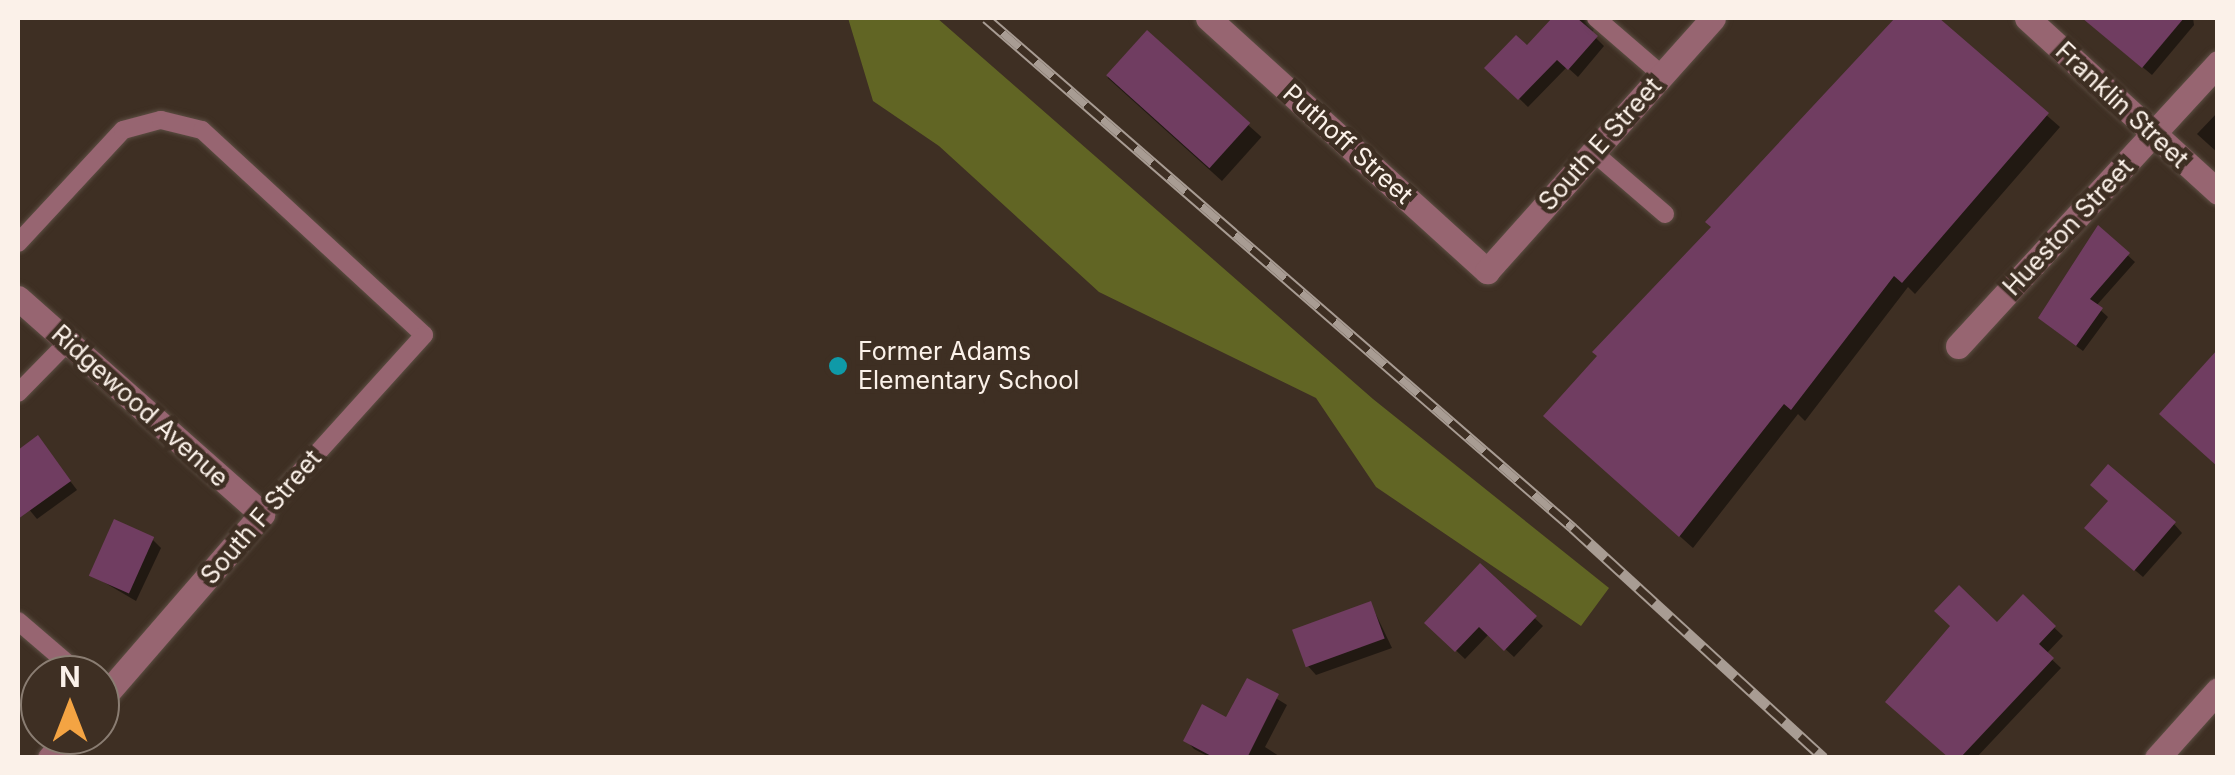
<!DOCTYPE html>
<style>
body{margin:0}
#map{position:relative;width:2235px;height:775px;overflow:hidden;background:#3e2f23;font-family:Inter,sans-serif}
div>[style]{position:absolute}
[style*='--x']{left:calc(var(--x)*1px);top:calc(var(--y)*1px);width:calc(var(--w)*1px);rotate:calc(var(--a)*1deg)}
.forest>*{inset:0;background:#616524}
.shadow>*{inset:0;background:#0007;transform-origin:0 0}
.building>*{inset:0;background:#703d61;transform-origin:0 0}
.roads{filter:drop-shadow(0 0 2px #5c4e43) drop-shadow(0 0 2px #5c4e43)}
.service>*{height:18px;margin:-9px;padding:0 9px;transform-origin:9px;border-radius:9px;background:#976571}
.minor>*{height:25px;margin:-12.5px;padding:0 12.5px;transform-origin:12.5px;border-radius:12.5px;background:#976571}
.tertiary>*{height:25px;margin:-12.5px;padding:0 12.5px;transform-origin:12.5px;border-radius:12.5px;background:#976571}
.rail>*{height:11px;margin-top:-5.5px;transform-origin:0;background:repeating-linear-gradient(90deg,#3e2f23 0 22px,#a89c93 0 44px);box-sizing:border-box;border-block:2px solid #a89c93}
.dots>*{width:28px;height:28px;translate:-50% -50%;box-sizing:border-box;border:5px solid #3e2f23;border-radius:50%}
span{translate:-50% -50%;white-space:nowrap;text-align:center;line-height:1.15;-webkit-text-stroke:9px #3e2f23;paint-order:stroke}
.street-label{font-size:25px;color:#fbf1e9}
.poi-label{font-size:25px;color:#fbf1e9}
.left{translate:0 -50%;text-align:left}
.frame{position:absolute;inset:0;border:20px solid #fbf1e9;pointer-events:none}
.north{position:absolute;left:20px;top:655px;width:100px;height:100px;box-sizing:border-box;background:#3e2f23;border:2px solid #8a7d72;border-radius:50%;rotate:0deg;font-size:28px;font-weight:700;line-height:40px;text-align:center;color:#fbf1e9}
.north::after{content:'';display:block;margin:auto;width:35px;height:45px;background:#f4a443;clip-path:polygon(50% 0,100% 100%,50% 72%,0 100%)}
</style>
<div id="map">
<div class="forest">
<i style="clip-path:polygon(848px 18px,937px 18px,1373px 399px,1609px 588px,1581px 626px,1376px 487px,1316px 398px,1099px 292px,939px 146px,873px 101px)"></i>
</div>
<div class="shadow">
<i style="clip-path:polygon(1555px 18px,1598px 18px,1592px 34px,1604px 46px,1578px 77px,1567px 67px,1528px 107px,1487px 68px,1527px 49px)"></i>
<i style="clip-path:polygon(1897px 18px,1935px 18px,2060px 127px,1915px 294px,1908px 287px,1805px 421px,1798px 414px,1693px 548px,1559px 428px,1714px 228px,1708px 222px)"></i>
<i style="clip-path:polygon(2084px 18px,2193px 18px,2194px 25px,2152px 75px)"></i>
<i style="left:1147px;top:34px;width:154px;height:59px;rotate:42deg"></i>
<i style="clip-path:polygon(2218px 112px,2218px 153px,2197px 134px)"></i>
<i style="clip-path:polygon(2099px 229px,2135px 262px,2096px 306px,2108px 317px,2083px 351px,2048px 325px)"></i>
<i style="clip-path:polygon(38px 439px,77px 490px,37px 519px,18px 496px,18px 453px)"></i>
<i style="clip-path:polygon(2174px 524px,2182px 533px,2143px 577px,2096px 537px)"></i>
<i style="clip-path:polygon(152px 539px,161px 548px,136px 601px,90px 574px)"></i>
<i style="clip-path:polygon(1481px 567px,1543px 626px,1514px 657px,1489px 634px,1465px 659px,1427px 623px)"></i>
<i style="clip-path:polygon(2023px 598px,2063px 636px,2046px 654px,2061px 668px,1976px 758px,1952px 758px,1997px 625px)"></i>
<i style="clip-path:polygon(1371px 604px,1392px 648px,1316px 675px,1308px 666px)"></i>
<i style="clip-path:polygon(1248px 681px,1287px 705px,1265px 747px,1282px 758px,1211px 758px,1194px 749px,1186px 740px,1227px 720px)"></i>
</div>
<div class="building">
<i style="clip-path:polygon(1552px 18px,1577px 18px,1598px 36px,1568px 70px,1557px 60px,1518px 100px,1484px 68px,1516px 35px,1527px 45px)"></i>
<i style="clip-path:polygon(1895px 18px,1939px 18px,2049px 113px,1902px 283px,1894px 276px,1791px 410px,1784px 404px,1679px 537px,1543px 416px,1597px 356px,1592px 352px,1711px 227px,1705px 222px)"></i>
<i style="clip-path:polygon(2082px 18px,2184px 18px,2142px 68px)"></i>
<i style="left:1147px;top:30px;width:139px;height:61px;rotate:42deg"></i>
<i style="clip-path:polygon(2098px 225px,2130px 253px,2090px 299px,2103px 308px,2076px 346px,2038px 318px)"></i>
<i style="clip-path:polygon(2218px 349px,2218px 467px,2159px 414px)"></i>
<i style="clip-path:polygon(38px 435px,71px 481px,18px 519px,18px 450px)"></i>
<i style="clip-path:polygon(2108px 464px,2176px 522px,2134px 571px,2084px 528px,2108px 501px,2090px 485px)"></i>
<i style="left:114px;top:519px;width:44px;height:62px;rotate:24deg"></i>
<i style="clip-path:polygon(1480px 563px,1537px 616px,1504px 651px,1479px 627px,1455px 652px,1424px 623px)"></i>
<i style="clip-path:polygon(1959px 585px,1997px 622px,2023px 594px,2056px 626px,2039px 644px,2054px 658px,1960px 758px,1949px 758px,1885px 702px,1950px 626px,1934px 611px)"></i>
<i style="left:1371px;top:601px;width:40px;height:84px;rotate:70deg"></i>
<i style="clip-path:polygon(1247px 678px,1279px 694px,1247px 758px,1215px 758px,1183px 741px,1202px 704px,1226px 717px)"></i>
</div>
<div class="roads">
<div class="service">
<i style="--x:1596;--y:18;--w:87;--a:40.8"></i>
<i style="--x:1593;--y:152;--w:95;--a:40.7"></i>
<i style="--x:18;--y:243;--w:154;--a:-47.1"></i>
<i style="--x:123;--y:130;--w:39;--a:-15"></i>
<i style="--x:161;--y:120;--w:42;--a:13.7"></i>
<i style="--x:202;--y:130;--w:302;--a:42.7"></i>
<i style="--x:424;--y:335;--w:241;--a:132.1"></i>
<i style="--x:18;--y:393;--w:70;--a:-45.6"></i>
<i style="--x:18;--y:621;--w:83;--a:40.6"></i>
</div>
<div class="minor">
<i style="--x:1208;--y:18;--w:377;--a:42.2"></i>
<i style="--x:1487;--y:271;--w:339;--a:-48.2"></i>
<i style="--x:18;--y:298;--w:326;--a:41.5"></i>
<i style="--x:262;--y:514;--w:247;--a:130.9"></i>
<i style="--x:1958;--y:346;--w:384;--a:-47.4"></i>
<i style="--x:50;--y:758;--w:30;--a:-49"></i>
<i style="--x:2157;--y:758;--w:91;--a:-48.1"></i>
</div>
<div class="tertiary">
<i style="--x:2027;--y:18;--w:258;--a:42.3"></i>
</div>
</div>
<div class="rail">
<i style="--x:986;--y:18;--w:778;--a:40.98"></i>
<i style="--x:1573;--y:528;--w:340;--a:42.5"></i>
</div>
<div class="dots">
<i style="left:838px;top:366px;background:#0f9aa8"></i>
</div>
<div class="street-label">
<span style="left:2122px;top:105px;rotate:43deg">Franklin Street</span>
<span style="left:1348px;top:144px;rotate:42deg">Puthoff Street</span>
<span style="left:1600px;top:144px;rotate:-48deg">South E Street</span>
<span style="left:2068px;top:227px;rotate:-47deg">Hueston Street</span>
<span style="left:140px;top:406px;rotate:42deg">Ridgewood Avenue</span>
<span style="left:261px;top:517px;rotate:-49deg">South F Street</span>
</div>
<div class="poi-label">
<span class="left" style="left:858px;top:366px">Former Adams<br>Elementary School</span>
</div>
<div class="frame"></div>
<div class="north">N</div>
</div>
